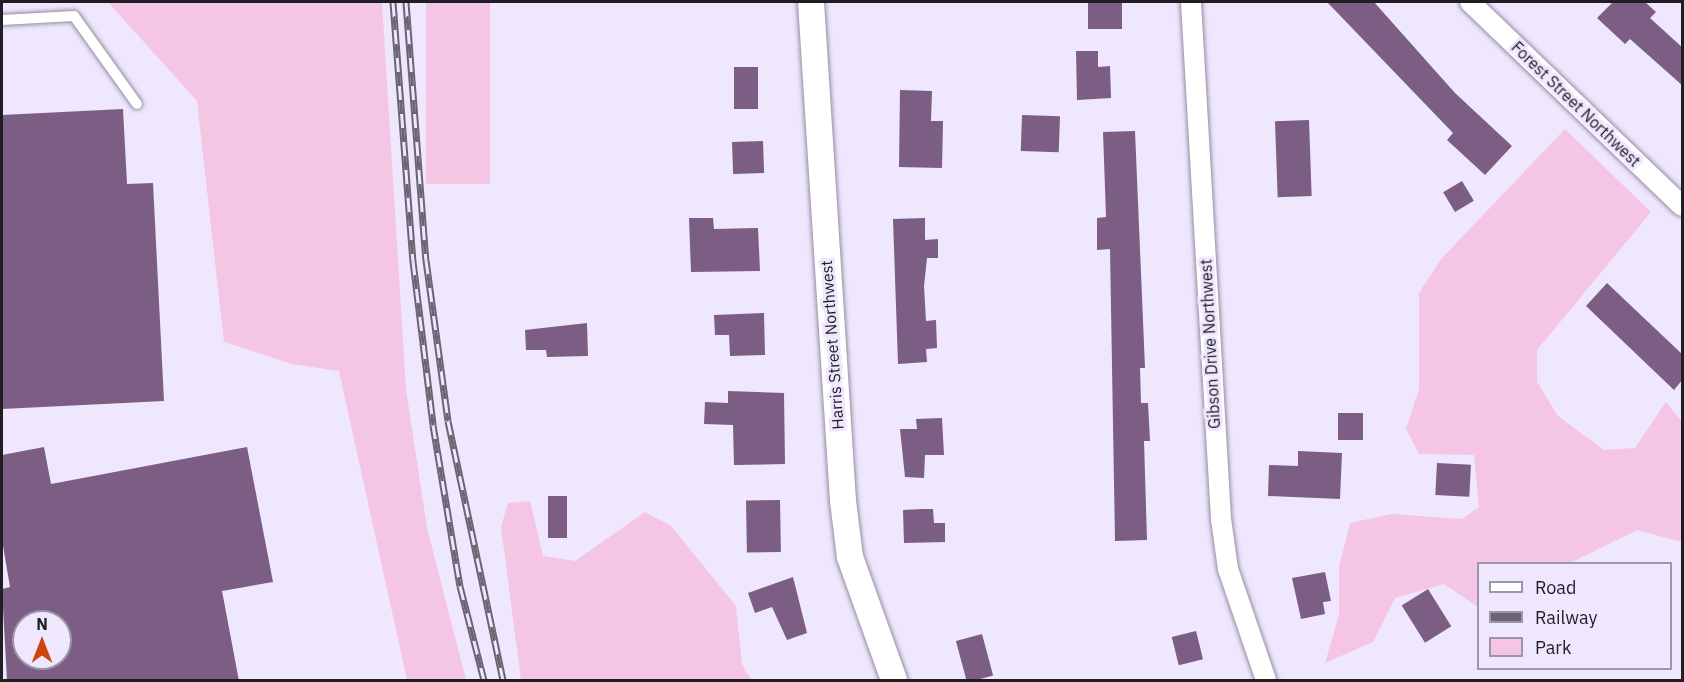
<!DOCTYPE html>
<style>
body{margin:0}
#map{position:relative;width:1684px;height:682px;overflow:hidden;background:#eee7fd;font-family:"IBM Plex Sans",sans-serif}
div>[style]{position:absolute}
[style*='--x']{left:calc(var(--x)*1px);top:calc(var(--y)*1px);width:calc(var(--w)*1px);rotate:calc(var(--a)*1deg)}
.green>*{inset:0;background:#f5c5e4;transform-origin:0 0}
.building>*{inset:0;background:#7c5d84;transform-origin:0 0}
.roads{filter:drop-shadow(0 0 2px #958ea3) drop-shadow(0 0 2px #958ea3)}
.service>*{height:10px;margin:-5px;padding:0 5px;transform-origin:5px;border-radius:5px;background:#fff}
.minor>*{height:20px;margin:-10px;padding:0 10px;transform-origin:10px;border-radius:10px;background:#fff}
.tertiary>*{height:26px;margin:-13px;padding:0 13px;transform-origin:13px;border-radius:13px;background:#fff}
.rail>*{height:7px;margin-top:-3.5px;transform-origin:0;background:repeating-linear-gradient(90deg,#eee7fd 0 14px,#696572 0 28px);box-sizing:border-box;border-block:2px solid #696572}
span{translate:-50% -50%;white-space:nowrap;text-align:center;line-height:1.15;-webkit-text-stroke:6px #eee7fd;paint-order:stroke}
.street-label{font-size:16px;color:#201d25}
.frame{position:absolute;inset:0;border:3px solid #201d25;pointer-events:none}
.legend{position:absolute;left:1477px;top:562px;width:195px;height:108px;box-sizing:border-box;background:#eee7fd;border:2px solid #9c96a7;margin:0;padding:8px 10px;list-style:none;font-size:18px;color:#201d25}
.legend li{display:flex;align-items:center;gap:12px;height:30px}
.legend b{width:30px;border:2px solid #9c96a7}
.north{position:absolute;left:12px;top:610px;width:60px;height:60px;box-sizing:border-box;background:#eee7fd;border:2px solid #9c96a7;border-radius:50%;rotate:0deg;font-size:16px;font-weight:700;line-height:24px;text-align:center;color:#201d25}
.north::after{content:'';display:block;margin:auto;width:21px;height:27px;background:#cc460b;clip-path:polygon(50% 0,100% 100%,50% 72%,0 100%)}
</style>
<div id="map">
<div class="green">
<i style="clip-path:polygon(108px 2px,382px 2px,406px 389px,427px 528px,466px 680px,407px 680px,339px 371px,292px 364px,224px 342px,197px 101px)"></i>
<i style="left:426px;top:2px;width:64px;height:182px"></i>
<i style="clip-path:polygon(1565px 129px,1651px 212px,1537px 350px,1537px 382px,1558px 416px,1604px 450px,1635px 448px,1666px 402px,1682px 422px,1682px 542px,1637px 530px,1570px 563px,1478px 564px,1478px 607px,1444px 584px,1395px 598px,1373px 642px,1325px 663px,1339px 615px,1339px 567px,1350px 523px,1391px 514px,1462px 519px,1479px 507px,1474px 455px,1419px 454px,1406px 429px,1419px 389px,1419px 293px,1442px 258px)"></i>
<i style="clip-path:polygon(530px 501px,543px 556px,575px 561px,645px 512px,671px 526px,736px 606px,742px 664px,751px 680px,521px 680px,501px 527px,508px 503px)"></i>
</div>
<div class="building">
<i style="left:1088px;top:2px;width:34px;height:27px"></i>
<i style="clip-path:polygon(1327px 2px,1374px 2px,1455px 93px,1512px 146px,1485px 175px,1447px 140px,1453px 133px)"></i>
<i style="clip-path:polygon(1613px 2px,1645px 2px,1656px 12px,1650px 18px,1683px 48px,1683px 86px,1630px 39px,1625px 44px,1597px 18px)"></i>
<i style="clip-path:polygon(1076px 51px,1098px 51px,1098px 67px,1110px 66px,1111px 98px,1077px 100px)"></i>
<i style="left:734px;top:67px;width:24px;height:42px"></i>
<i style="clip-path:polygon(900px 90px,932px 91px,931px 121px,943px 121px,942px 168px,899px 167px)"></i>
<i style="clip-path:polygon(123px 109px,127px 184px,153px 183px,164px 401px,2px 409px,2px 115px)"></i>
<i style="left:1022px;top:115px;width:38px;height:36px;rotate:2deg"></i>
<i style="left:1309px;top:120px;width:76px;height:34px;rotate:88deg"></i>
<i style="clip-path:polygon(1135px 131px,1145px 368px,1140px 368px,1141px 403px,1148px 403px,1150px 441px,1144px 441px,1147px 540px,1115px 541px,1110px 249px,1097px 250px,1097px 218px,1106px 217px,1103px 132px)"></i>
<i style="left:763px;top:141px;width:32px;height:31px;rotate:88deg"></i>
<i style="left:1462px;top:181px;width:23px;height:22px;rotate:59deg"></i>
<i style="clip-path:polygon(689px 218px,713px 218px,714px 229px,758px 228px,760px 271px,691px 272px)"></i>
<i style="clip-path:polygon(925px 218px,925px 240px,938px 239px,938px 258px,927px 258px,924px 286px,926px 321px,936px 320px,937px 348px,926px 349px,927px 362px,898px 364px,893px 219px)"></i>
<i style="clip-path:polygon(1607px 283px,1683px 355px,1683px 379px,1674px 390px,1586px 306px)"></i>
<i style="clip-path:polygon(764px 313px,765px 355px,730px 356px,729px 335px,715px 335px,714px 315px)"></i>
<i style="clip-path:polygon(587px 323px,588px 356px,547px 357px,546px 350px,526px 350px,525px 330px)"></i>
<i style="clip-path:polygon(728px 391px,784px 393px,785px 464px,734px 465px,733px 425px,704px 424px,705px 402px,728px 403px)"></i>
<i style="left:1338px;top:413px;width:25px;height:27px"></i>
<i style="clip-path:polygon(942px 418px,944px 455px,925px 455px,924px 478px,905px 477px,900px 429px,917px 429px,916px 419px)"></i>
<i style="clip-path:polygon(evenodd,44px 447px,51px 484px,247px 447px,273px 582px,222px 591px,239px 681px,7px 681px,2px 589px,10px 587px,2px 540px,2px 455px,44px 447px,24px 622px,60px 622px,60px 658px,24px 658px,24px 622px)"></i>
<i style="clip-path:polygon(1298px 451px,1342px 453px,1340px 499px,1268px 496px,1269px 465px,1298px 466px)"></i>
<i style="left:1437px;top:463px;width:34px;height:32px;rotate:3deg"></i>
<i style="left:548px;top:496px;width:19px;height:42px"></i>
<i style="left:780px;top:500px;width:52px;height:34px;rotate:89deg"></i>
<i style="clip-path:polygon(923px 509px,933px 509px,934px 523px,945px 523px,945px 542px,904px 543px,903px 510px)"></i>
<i style="clip-path:polygon(1325px 572px,1331px 601px,1323px 602px,1325px 614px,1301px 619px,1292px 578px)"></i>
<i style="clip-path:polygon(793px 577px,807px 633px,787px 640px,772px 607px,755px 613px,748px 593px)"></i>
<i style="left:1428px;top:589px;width:44px;height:31px;rotate:58deg"></i>
<i style="left:1196px;top:631px;width:29px;height:25px;rotate:76deg"></i>
<i style="left:982px;top:634px;width:43px;height:27px;rotate:75deg"></i>
</div>
<div class="roads">
<div class="service">
<i style="--x:2;--y:20;--w:72;--a:-3.2"></i>
<i style="--x:74;--y:16;--w:108;--a:54.4"></i>
</div>
<div class="minor">
<i style="--x:1191;--y:2;--w:518;--a:86.68"></i>
<i style="--x:1221;--y:519;--w:50;--a:82"></i>
<i style="--x:1228;--y:569;--w:117;--a:71.1"></i>
<i style="--x:1470;--y:2;--w:294;--a:43.9"></i>
</div>
<div class="tertiary">
<i style="--x:811;--y:2;--w:500;--a:86.33"></i>
<i style="--x:843;--y:501;--w:56;--a:82.9"></i>
<i style="--x:850;--y:557;--w:131;--a:70.3"></i>
</div>
</div>
<div class="rail">
<i style="--x:393;--y:2;--w:260;--a:85.6"></i>
<i style="--x:413;--y:261;--w:165;--a:83"></i>
<i style="--x:433;--y:425;--w:163;--a:80.5"></i>
<i style="--x:460;--y:586;--w:97;--a:75.7"></i>
<i style="--x:406;--y:2;--w:259;--a:85.6"></i>
<i style="--x:426;--y:260;--w:162;--a:82.2"></i>
<i style="--x:448;--y:421;--w:265;--a:78"></i>
</div>
<div class="street-label">
<span style="left:1576px;top:104px;rotate:44deg">Forest Street Northwest</span>
<span style="left:1210px;top:344px;rotate:-93deg">Gibson Drive Northwest</span>
<span style="left:832px;top:345px;rotate:-94deg">Harris Street Northwest</span>
</div>
<div class="frame"></div>
<ul class="legend">
<li><b style="height:8px;background:#fff"></b>Road</li>
<li><b style="height:8px;background:#696572"></b>Railway</li>
<li><b style="height:16px;background:#f5c5e4"></b>Park</li>
</ul>
<div class="north">N</div>
</div>
